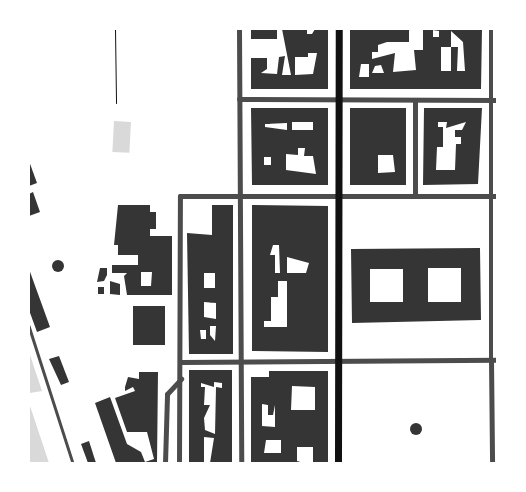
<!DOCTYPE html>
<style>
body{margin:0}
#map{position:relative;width:526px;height:492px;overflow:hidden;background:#fff;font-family:Poppins,sans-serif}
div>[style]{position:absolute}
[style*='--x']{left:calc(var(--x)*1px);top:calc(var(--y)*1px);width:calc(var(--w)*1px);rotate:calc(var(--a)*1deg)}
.water>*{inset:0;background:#d9d9d9;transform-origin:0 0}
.building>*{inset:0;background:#353535;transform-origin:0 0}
.round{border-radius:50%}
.path>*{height:1px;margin:-0.5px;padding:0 0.5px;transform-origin:0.5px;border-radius:0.5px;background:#111}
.service>*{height:2.5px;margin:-1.25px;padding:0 1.25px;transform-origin:1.25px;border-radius:1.25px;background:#4c4c4c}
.pedestrian>*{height:4px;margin:-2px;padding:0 2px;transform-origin:2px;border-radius:2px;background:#4c4c4c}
.minor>*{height:5px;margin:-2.5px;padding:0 2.5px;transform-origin:2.5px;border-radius:2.5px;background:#4c4c4c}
.secondary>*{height:7px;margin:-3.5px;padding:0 3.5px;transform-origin:3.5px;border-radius:3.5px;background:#111}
span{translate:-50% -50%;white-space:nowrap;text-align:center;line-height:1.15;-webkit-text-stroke:5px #fff;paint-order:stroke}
.frame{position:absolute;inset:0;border:30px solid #fff;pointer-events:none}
</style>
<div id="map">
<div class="water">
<i style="left:114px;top:121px;width:17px;height:31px;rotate:3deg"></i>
<i style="clip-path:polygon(29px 352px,42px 391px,30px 393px,29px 389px)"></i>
<i style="clip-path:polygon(29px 403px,49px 463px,29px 463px)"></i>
</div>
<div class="building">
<i style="left:251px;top:29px;width:26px;height:10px"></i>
<i style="clip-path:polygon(evenodd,282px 29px,307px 29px,307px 34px,312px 34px,315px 29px,328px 29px,328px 89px,251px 89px,251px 58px,267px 58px,267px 69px,261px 73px,277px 74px,279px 57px,285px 56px,282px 75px,291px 75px,282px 29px,308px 53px,317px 53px,313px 74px,295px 75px,295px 57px,308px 57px,308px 53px)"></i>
<i style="clip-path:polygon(evenodd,350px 29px,409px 29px,409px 42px,387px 42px,378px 45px,378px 52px,372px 52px,372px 59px,395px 53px,393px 72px,416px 70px,414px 50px,423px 50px,423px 29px,482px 29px,481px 89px,350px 89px,350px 29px,433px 30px,439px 31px,439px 37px,433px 37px,433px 30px,350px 29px,451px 31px,463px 42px,465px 71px,457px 71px,458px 47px,451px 47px,451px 31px,350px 29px,441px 47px,451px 47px,451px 71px,441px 71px,441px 47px,350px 29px,361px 64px,369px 64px,369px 77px,359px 77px,361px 64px,350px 29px,381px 65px,384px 73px,372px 73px,375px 66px,381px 65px)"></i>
<i style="clip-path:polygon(evenodd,251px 108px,328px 108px,328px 185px,252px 185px,251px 108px,292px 122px,313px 122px,313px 130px,292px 130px,292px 122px,251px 108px,287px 123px,287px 130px,265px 127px,265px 124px,287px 123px,251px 108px,298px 148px,305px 148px,304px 156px,313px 156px,316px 174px,286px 170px,286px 154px,298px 155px,298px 148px,251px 108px,264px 157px,271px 157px,271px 165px,264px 165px,264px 157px)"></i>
<i style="clip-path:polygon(evenodd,350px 108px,406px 108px,406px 185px,350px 185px,350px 108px,378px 155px,393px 155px,395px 172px,378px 173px,378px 155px)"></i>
<i style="clip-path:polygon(evenodd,424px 108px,482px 108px,478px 184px,423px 185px,424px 108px,438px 122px,447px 122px,446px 128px,466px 122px,462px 130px,455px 130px,455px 137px,461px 137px,461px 144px,456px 144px,455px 170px,436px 170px,437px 147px,443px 147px,443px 127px,438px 127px,438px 122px)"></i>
<i style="clip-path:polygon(29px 161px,37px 183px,29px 186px)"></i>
<i style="clip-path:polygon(33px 192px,40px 212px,29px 216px,29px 194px)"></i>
<i style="clip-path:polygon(evenodd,118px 205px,150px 205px,150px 212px,156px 212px,156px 229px,150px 229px,150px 236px,172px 236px,172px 295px,127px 295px,124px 276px,127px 273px,112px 273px,112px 265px,138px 265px,138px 255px,118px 255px,118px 245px,114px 245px,118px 205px,141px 272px,152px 272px,151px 286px,141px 286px,141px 272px)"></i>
<i style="clip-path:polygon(evenodd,212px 205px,233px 205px,233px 354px,189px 354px,187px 233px,212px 235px,212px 205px,204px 273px,215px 273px,215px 288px,204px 288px,204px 273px,212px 205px,204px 302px,216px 303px,216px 319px,204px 317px,204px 302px,212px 205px,210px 326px,216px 326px,215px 341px,210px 335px,210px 326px,212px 205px,200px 330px,206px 330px,206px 339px,201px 339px,200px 330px)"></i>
<i style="clip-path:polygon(evenodd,252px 205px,328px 206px,328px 352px,252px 351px,252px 205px,273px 245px,279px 245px,280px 273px,275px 273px,275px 255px,270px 255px,273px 245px,252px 205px,287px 257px,309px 263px,306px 273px,287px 273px,287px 257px,252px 205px,278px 281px,287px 281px,287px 327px,264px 327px,264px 321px,271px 321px,271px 297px,278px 297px,278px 281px)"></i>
<i style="clip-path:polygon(evenodd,351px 249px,480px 248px,481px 320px,352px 323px,351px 249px,428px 268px,461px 268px,461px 302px,428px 302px,428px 268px,351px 249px,370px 269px,403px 269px,403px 302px,370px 302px,370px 269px)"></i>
<i class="round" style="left:52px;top:260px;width:12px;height:12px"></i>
<i style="clip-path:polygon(100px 268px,107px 268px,107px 275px,104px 281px,97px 282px)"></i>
<i style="clip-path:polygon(29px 269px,50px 327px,37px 332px,29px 310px)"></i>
<i style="clip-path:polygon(110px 281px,120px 284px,120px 295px,110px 294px)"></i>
<i style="left:98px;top:287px;width:6px;height:7px"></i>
<i style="left:133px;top:306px;width:32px;height:39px"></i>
<i style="clip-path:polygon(59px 356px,69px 382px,61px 385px,49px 359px)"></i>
<i style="clip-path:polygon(evenodd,189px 370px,232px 370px,232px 463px,210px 463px,214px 438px,204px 437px,204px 462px,189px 463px,189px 370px,214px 382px,222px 383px,222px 388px,216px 387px,215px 434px,205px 430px,204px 418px,210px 405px,204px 405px,205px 387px,201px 387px,201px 383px,214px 387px,214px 382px)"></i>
<i style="clip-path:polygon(evenodd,269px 371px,328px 371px,328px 463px,313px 463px,313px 447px,297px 447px,297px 461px,304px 463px,251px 463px,251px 377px,269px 377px,269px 371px,292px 386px,315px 387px,315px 410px,291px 410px,292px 386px,269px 371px,262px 404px,268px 405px,268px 415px,273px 415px,275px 405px,275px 427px,262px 426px,262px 404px,269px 371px,266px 440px,281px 440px,281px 453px,264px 453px,266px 440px)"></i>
<i style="clip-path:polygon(139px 372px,158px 372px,157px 463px,116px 463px,95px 403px,110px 397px,127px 444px,141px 452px,145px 462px,154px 459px,147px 432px,127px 432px,115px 398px,135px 391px,133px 387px,125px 391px,125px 387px,128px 377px,139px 379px)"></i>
<i class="round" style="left:410px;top:423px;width:12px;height:12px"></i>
<i style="clip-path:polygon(89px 441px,96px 463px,88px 463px,81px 444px)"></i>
</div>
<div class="path">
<i style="--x:115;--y:29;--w:74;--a:89.2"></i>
</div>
<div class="service">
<i style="--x:29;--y:326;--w:144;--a:72.2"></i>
</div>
<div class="pedestrian">
<i style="--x:491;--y:29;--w:331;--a:90"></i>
</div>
<div class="minor">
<i style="--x:239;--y:29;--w:434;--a:89.7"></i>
<i style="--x:239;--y:99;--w:258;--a:0.2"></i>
<i style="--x:415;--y:195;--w:95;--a:-90"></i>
<i style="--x:491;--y:360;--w:103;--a:89.4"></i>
<i style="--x:181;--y:362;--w:316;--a:-0.4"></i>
<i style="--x:165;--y:463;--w:69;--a:-88.3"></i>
<i style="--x:167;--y:394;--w:21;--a:-47"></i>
<i style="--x:179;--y:463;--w:267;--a:-89.8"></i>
<i style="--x:180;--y:196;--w:317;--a:0"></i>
</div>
<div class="secondary">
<i style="--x:338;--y:463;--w:434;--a:-89.9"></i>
</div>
<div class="frame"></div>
</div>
